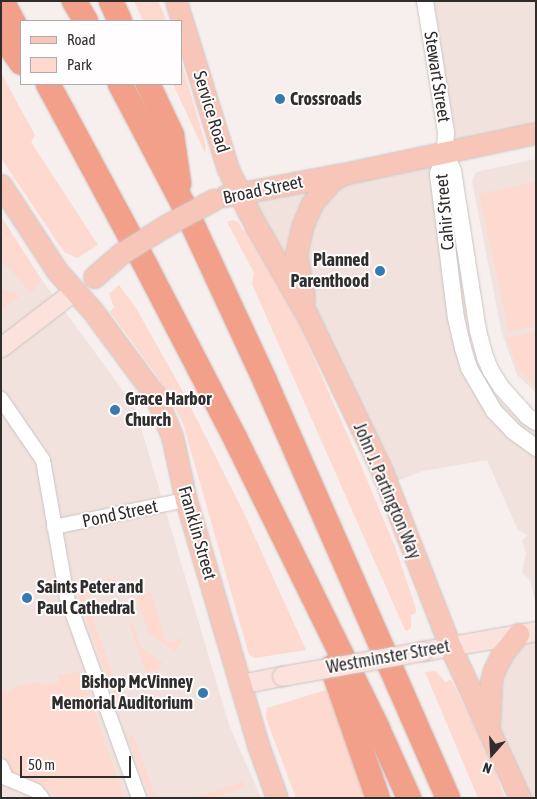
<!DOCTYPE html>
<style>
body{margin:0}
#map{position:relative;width:537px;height:799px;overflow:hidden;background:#f6efed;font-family:"Asap Condensed",sans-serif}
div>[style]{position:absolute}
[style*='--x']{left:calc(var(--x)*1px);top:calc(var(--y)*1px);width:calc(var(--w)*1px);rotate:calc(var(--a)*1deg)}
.built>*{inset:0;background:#f1e2de}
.green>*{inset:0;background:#fdd9cf;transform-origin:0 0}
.roads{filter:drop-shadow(0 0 1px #cbc4c2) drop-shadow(0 0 1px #cbc4c2)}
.minor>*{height:14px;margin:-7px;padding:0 7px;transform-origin:7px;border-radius:7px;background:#fff}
.tertiary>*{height:16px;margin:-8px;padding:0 8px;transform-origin:8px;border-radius:8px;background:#fff}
.secondary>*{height:19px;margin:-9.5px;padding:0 9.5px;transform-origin:9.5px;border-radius:9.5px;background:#fbe2dc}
.primary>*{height:21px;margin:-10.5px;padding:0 10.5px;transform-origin:10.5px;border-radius:10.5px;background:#f8c6b9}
.motorway>*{height:24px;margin:-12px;padding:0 12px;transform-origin:12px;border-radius:12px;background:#f3a08a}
.bridges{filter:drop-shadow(0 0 1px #cbc4c2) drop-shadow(0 0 1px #cbc4c2)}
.secondary-bridge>*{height:19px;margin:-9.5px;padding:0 9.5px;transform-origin:9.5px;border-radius:9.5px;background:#fbe2dc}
.primary-bridge>*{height:21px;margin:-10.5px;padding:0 10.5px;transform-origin:10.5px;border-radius:10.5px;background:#f8c6b9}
.dots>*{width:14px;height:14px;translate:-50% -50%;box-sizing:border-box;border:2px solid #fffdfd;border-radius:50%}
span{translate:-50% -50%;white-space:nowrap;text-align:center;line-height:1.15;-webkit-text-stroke:4px #fffdfd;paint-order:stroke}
.street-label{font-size:18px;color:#302d2d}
.poi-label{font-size:18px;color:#302d2d;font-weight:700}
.left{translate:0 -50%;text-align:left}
.right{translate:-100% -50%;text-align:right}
.frame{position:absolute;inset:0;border:2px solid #302d2d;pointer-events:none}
.legend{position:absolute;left:20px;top:20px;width:162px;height:65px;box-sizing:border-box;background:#fffdfd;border:1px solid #acaaaa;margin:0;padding:6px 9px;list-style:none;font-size:15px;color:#302d2d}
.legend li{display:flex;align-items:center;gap:10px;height:25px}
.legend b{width:25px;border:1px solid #acaaaa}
.north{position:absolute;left:467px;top:729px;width:50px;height:50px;-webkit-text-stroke:4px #fffdfd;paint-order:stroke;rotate:199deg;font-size:14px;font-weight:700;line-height:20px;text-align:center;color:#302d2d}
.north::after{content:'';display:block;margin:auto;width:18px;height:22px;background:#302d2d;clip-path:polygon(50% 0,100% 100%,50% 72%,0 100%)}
.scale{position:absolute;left:20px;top:756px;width:111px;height:22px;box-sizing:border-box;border:2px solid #302d2d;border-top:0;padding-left:6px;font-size:15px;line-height:18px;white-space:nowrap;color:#302d2d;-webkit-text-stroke:4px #fffdfd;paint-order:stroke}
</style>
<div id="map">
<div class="built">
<i style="clip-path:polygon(427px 1px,536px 1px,536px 128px,448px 146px,470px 347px,488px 387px,507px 408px,536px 428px,536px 605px,530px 580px,522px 573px,526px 553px,522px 541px,528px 535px,518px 530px,487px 460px,423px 471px,389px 484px,246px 196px,448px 146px)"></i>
<i style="clip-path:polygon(536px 159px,536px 393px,517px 375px,502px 334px,472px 181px,476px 172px)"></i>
<i style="clip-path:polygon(1px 221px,41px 279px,135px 407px,229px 725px,261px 798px,1px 798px)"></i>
<i style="clip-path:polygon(536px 625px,536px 798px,515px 798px,489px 713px,496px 670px)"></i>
</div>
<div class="green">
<i style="clip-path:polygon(134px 1px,158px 1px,167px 21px,143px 21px)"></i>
<i style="clip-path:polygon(181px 61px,206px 146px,205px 153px,173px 84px,181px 84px)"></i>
<i style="clip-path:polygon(1px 73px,35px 135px,31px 142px,98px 245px,77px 258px,64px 252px,1px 158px)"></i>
<i style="clip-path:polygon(536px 182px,536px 326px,509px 332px,479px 194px)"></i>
<i style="clip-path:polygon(1px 216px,41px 279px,32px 293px,1px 260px)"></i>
<i style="clip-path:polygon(232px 220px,238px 222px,243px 230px,247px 228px,285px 293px,362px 468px,396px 549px,416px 609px,415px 614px,411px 615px,411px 628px,407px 631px,405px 630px,252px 284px,254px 273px,227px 222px)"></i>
<i style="clip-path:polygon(119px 285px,136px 308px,182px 390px,242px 509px,306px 650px,255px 658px,249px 655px,183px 423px,157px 376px,110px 312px,114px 307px,109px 294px)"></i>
<i style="clip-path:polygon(1px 290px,14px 292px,19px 297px,1px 309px)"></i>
<i style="clip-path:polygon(536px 331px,536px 389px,517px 366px,506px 338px)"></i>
<i style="clip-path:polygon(115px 577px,117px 581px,104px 586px,105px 590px,85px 597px,124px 706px,118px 708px,76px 589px)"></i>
<i style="clip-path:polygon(151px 592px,166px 643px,184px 638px,174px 651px,149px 633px,136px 597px)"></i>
<i style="clip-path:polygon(132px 622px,141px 647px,163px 663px,158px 670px,146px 672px,129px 623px)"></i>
<i style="clip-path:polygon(436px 671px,445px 682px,451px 680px,485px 746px,505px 798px,478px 798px,425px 672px)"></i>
<i style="clip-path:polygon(80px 672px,125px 798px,54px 798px,51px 791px,9px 770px,1px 748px,1px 692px,12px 690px,12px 687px,39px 682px,40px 685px,59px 682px,58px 675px)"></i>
<i style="clip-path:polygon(326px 690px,351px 753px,366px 798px,296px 798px,266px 718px,267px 708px)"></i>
<i style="left:133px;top:735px;width:67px;height:5px;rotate:70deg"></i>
<i style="clip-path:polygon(243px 781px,245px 787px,213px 798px,195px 798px)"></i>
</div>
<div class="roads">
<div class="minor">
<i style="--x:1;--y:399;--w:74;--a:55.5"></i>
<i style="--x:43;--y:460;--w:140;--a:80.1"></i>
<i style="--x:67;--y:598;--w:213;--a:70.2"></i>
<i style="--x:54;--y:527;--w:135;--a:-11.6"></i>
<i style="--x:1;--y:766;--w:13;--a:67"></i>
<i style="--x:6;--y:778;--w:33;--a:23"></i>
<i style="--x:36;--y:791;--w:9;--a:49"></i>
</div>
<div class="tertiary">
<i style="--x:425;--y:1;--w:133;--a:80.9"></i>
<i style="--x:446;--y:132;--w:20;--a:93"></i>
<i style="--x:445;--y:152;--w:23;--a:108"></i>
<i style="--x:438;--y:174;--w:145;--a:82.9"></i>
<i style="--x:456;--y:318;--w:31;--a:77"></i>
<i style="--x:463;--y:348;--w:21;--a:73"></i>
<i style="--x:469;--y:368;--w:50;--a:59.8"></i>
<i style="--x:494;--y:411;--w:28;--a:46"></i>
<i style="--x:513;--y:431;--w:29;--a:36"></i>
<i style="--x:445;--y:152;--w:21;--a:67"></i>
<i style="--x:453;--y:171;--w:162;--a:81.1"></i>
<i style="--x:478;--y:331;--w:27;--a:75"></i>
<i style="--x:485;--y:357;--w:15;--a:67"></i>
<i style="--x:491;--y:371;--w:19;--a:58"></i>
<i style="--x:501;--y:387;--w:39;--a:48"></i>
<i style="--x:527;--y:416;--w:11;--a:34"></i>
</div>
<div class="secondary">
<i style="--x:1;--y:347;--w:92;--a:-37.5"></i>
<i style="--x:423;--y:651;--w:115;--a:-10"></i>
<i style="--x:240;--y:684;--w:43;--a:-10.8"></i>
</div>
<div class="primary">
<i style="--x:176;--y:1;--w:176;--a:72.8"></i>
<i style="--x:228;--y:169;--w:51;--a:64.4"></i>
<i style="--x:250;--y:215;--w:113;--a:60.3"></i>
<i style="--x:306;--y:313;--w:175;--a:64.3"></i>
<i style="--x:382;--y:471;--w:188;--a:68.8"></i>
<i style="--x:450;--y:646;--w:167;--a:65.3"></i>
<i style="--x:1;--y:185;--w:103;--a:56.9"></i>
<i style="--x:57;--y:271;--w:52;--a:48.1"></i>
<i style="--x:92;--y:310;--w:106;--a:53.5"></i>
<i style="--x:155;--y:395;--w:44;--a:67.5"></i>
<i style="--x:172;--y:436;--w:66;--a:77.7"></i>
<i style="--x:186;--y:500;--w:255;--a:73.6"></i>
<i style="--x:258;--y:745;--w:56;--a:70.3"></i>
<i style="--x:225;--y:196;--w:120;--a:-10.6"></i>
<i style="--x:343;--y:174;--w:197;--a:-12"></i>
<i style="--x:304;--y:299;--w:46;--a:-100.1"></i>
<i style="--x:296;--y:254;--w:28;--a:-77"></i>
<i style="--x:302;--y:227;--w:26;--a:-67"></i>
<i style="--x:312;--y:203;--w:29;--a:-49"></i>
<i style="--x:331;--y:181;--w:14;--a:-30"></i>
<i style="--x:489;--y:724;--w:43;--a:-87.3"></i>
<i style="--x:491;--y:681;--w:11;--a:-75"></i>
<i style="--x:494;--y:670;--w:18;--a:-63"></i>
<i style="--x:502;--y:654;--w:26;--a:-51"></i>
</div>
<div class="motorway">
<i style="--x:2;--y:1;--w:40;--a:62"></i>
<i style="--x:74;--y:1;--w:23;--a:59"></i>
<i style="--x:111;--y:1;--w:22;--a:66"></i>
<i style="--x:1;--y:34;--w:35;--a:55"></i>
<i style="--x:48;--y:84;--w:211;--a:61.7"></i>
<i style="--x:148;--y:270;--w:191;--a:62.6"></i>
<i style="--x:236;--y:440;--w:320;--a:63.8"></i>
<i style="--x:377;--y:727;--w:78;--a:65.7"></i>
<i style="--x:120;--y:84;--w:136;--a:62.3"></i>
<i style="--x:183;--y:204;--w:195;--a:65.1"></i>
<i style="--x:265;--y:381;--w:455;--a:66.3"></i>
<i style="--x:148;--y:84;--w:56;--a:64.8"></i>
<i style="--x:172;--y:135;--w:49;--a:81.7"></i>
<i style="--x:332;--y:667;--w:139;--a:70.7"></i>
</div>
</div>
<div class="bridges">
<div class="secondary-bridge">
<i style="--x:282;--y:676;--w:143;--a:-10.1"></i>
</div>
<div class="primary-bridge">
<i style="--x:94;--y:277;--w:37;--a:-41"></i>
<i style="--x:122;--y:253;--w:51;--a:-32.1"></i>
<i style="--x:165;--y:226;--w:55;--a:-28.4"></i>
</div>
</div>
<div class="dots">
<i style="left:280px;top:99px;background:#367aaf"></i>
<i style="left:380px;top:271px;background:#367aaf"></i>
<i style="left:115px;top:410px;background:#367aaf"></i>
<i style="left:27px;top:598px;background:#367aaf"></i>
<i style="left:203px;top:693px;background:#367aaf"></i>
</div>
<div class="street-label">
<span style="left:437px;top:77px;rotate:81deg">Stewart Street</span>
<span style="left:211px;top:112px;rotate:73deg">Service Road</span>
<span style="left:263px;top:190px;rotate:-12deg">Broad Street</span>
<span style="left:445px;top:212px;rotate:-95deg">Cahir Street</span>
<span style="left:387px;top:491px;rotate:67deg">John J. Partington Way</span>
<span style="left:120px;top:514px;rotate:-12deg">Pond Street</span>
<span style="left:197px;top:533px;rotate:74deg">Franklin Street</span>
<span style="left:388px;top:657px;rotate:-10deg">Westminster Street</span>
</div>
<div class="poi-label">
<span class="left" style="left:290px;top:99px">Crossroads</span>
<span class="right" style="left:369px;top:271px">Planned<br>Parenthood</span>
<span class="left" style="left:125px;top:410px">Grace Harbor<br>Church</span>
<span class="left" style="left:37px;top:598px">Saints Peter and<br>Paul Cathedral</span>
<span class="right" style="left:193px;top:693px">Bishop McVinney<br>Memorial Auditorium</span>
</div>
<div class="frame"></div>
<ul class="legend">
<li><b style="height:6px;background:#f8c6b9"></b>Road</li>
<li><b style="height:14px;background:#fdd9cf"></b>Park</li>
</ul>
<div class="north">N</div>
<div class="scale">50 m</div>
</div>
